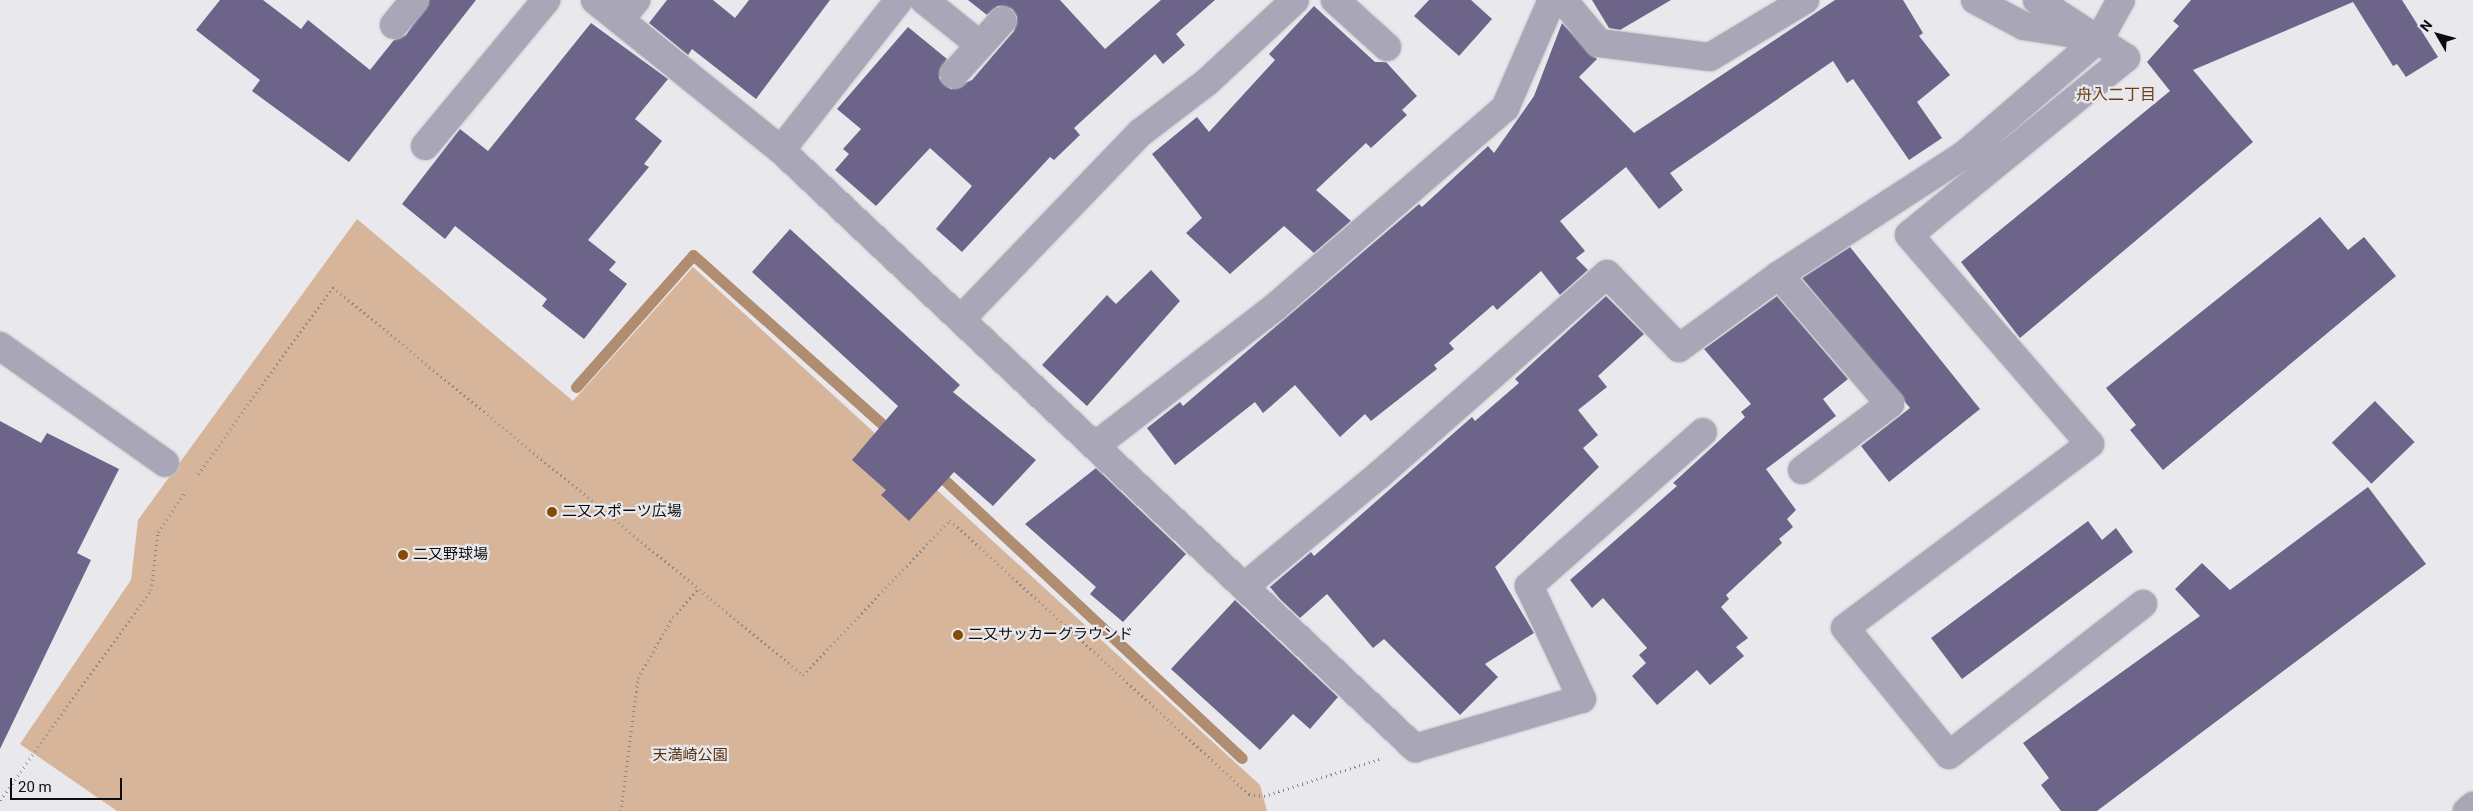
<!DOCTYPE html>
<meta charset="utf-8">
<style>
body{margin:0}
#map{position:relative;width:2473px;height:811px;overflow:hidden;background:#e9e8ec;font-family:Roboto,"Noto Sans JP",sans-serif}
div>[style]{position:absolute}
[style*='--x']{left:calc(var(--x)*1px);top:calc(var(--y)*1px);width:calc(var(--w)*1px);rotate:calc(var(--a)*1deg)}
.green>*{inset:0;background:#d6b59b}
.stream>*{height:11px;margin:-5.5px;padding:0 5.5px;transform-origin:5.5px;border-radius:5.5px;background:#b08d71}
.building>*{inset:0;background:#6c6489;transform-origin:0 0}
.path>*{height:3px;margin-top:-1.5px;transform-origin:0;background:repeating-linear-gradient(90deg,#858487 0 1px,transparent 0 5px)}
.roads{filter:drop-shadow(0 0 1px #c6c5c8) drop-shadow(0 0 1px #c6c5c8)}
.minor>*{height:28px;margin:-14px;padding:0 14px;transform-origin:14px;border-radius:14px;background:#a9a6b8}
.dots>*{width:14px;height:14px;translate:-50% -50%;box-sizing:border-box;border:2px solid #e9e8ec;border-radius:50%}
span{translate:-50% -50%;white-space:nowrap;text-align:center;line-height:1.15;-webkit-text-stroke:4.5px #e9e8ec;paint-order:stroke}
.poi-label{font-size:15px;color:#0c0c0d}
.left{translate:0 -50%;text-align:left}
.park-label{font-size:15px;color:#542f0c}
.neighbourhood-label{font-size:16px;color:#6c4119}
.north{position:absolute;left:2413px;top:10px;width:50px;height:50px;-webkit-text-stroke:4px #e9e8ec;paint-order:stroke;rotate:308deg;font-size:14px;font-weight:700;line-height:20px;text-align:center;color:#0c0c0d}
.north::after{content:'';display:block;margin:auto;width:18px;height:22px;background:#0c0c0d;clip-path:polygon(50% 0,100% 100%,50% 72%,0 100%)}
.scale{position:absolute;left:10px;top:778px;width:112px;height:22px;box-sizing:border-box;border:2px solid #0c0c0d;border-top:0;padding-left:6px;font-size:15px;line-height:18px;white-space:nowrap;color:#0c0c0d;-webkit-text-stroke:4px #e9e8ec;paint-order:stroke}
</style>
<div id="map">
<div class="green">
<i style="clip-path:polygon(357px 219px,573px 401px,693px 267px,1260px 785px,1267px 811px,117px 811px,20px 744px,131px 580px,138px 520px)"></i>
</div>
<div class="stream">
<i style="--x:576;--y:387;--w:176;--a:-48.4"></i>
<i style="--x:693;--y:255;--w:268;--a:41.8"></i>
<i style="--x:935;--y:471;--w:420;--a:43.1"></i>
</div>
<div class="building">
<i style="clip-path:polygon(220px 0,263px 0,301px 29px,308px 20px,370px 70px,394px 40px,406px 35px,429px 0,476px 0,349px 162px,252px 91px,260px 80px,196px 30px)"></i>
<i style="clip-path:polygon(667px 0,713px 0,735px 18px,749px 0,830px 0,756px 99px,692px 49px,688px 55px,649px 23px)"></i>
<i style="clip-path:polygon(968px 0,1060px 0,1105px 49px,1161px 0,1215px 0,1176px 34px,1185px 45px,1163px 64px,1155px 54px,1074px 128px,1080px 135px,1054px 160px,1050px 157px,962px 252px,936px 229px,972px 186px,930px 148px,876px 206px,835px 170px,849px 154px,843px 149px,861px 129px,837px 109px,908px 27px,947px 59px,939px 78px,951px 89px,972px 80px,1014px 31px,1017px 17px,1012px 9px,998px 6px,987px 15px)"></i>
<i style="clip-path:polygon(1429px 0,1471px 0,1492px 19px,1459px 56px,1414px 16px)"></i>
<i style="clip-path:polygon(1592px 0,1671px 0,1620px 30px,1609px 28px)"></i>
<i style="clip-path:polygon(1835px 0,1903px 0,1923px 33px,1919px 36px,1950px 75px,1917px 102px,1942px 138px,1909px 160px,1853px 79px,1847px 83px,1833px 61px,1670px 173px,1683px 190px,1659px 209px,1626px 167px,1560px 221px,1585px 251px,1576px 258px,1588px 270px,1560px 295px,1541px 271px,1497px 310px,1493px 305px,1449px 343px,1454px 349px,1434px 365px,1437px 369px,1371px 421px,1365px 414px,1340px 437px,1295px 385px,1263px 413px,1255px 402px,1175px 465px,1147px 428px,1180px 402px,1183px 406px,1419px 204px,1422px 207px,1488px 146px,1494px 153px,1534px 96px,1562px 23px,1597px 59px,1579px 77px,1634px 133px)"></i>
<i style="clip-path:polygon(2191px 0,2402px 0,2438px 57px,2406px 77px,2397px 64px,2393px 66px,2353px 2px,2193px 70px,2253px 142px,2020px 338px,1961px 262px,2170px 91px,2147px 62px,2179px 26px,2173px 21px)"></i>
<i style="clip-path:polygon(1314px 6px,1375px 62px,1386px 62px,1417px 96px,1402px 110px,1407px 115px,1371px 148px,1366px 143px,1316px 190px,1351px 221px,1314px 253px,1284px 226px,1230px 274px,1186px 233px,1202px 218px,1152px 154px,1197px 117px,1209px 132px,1275px 60px,1269px 54px)"></i>
<i style="clip-path:polygon(591px 23px,668px 79px,635px 119px,662px 141px,644px 164px,649px 167px,588px 240px,616px 262px,609px 270px,627px 284px,584px 339px,542px 306px,547px 299px,455px 226px,445px 239px,402px 204px,460px 129px,488px 151px)"></i>
<i style="clip-path:polygon(2320px 217px,2348px 250px,2364px 237px,2396px 276px,2163px 470px,2130px 430px,2136px 425px,2106px 388px)"></i>
<i style="clip-path:polygon(790px 229px,960px 385px,953px 392px,1036px 460px,993px 506px,954px 472px,909px 521px,881px 495px,886px 490px,852px 460px,898px 406px,752px 272px)"></i>
<i style="clip-path:polygon(1850px 247px,1980px 409px,1889px 482px,1861px 446px,1910px 408px,1802px 278px)"></i>
<i style="clip-path:polygon(1151px 270px,1180px 301px,1087px 406px,1042px 365px,1107px 295px,1116px 304px)"></i>
<i style="clip-path:polygon(1606px 296px,1644px 334px,1598px 376px,1607px 387px,1578px 410px,1598px 435px,1583px 448px,1599px 467px,1495px 567px,1534px 633px,1485px 664px,1498px 677px,1460px 715px,1384px 639px,1373px 648px,1327px 594px,1300px 618px,1280px 599px,1270px 587px,1311px 552px,1314px 556px,1472px 417px,1475px 421px,1519px 383px,1515px 379px)"></i>
<i style="clip-path:polygon(1777px 296px,1848px 379px,1823px 399px,1836px 416px,1766px 469px,1796px 510px,1787px 519px,1793px 527px,1779px 539px,1782px 543px,1726px 595px,1729px 599px,1721px 607px,1748px 638px,1736px 647px,1744px 656px,1710px 685px,1697px 670px,1657px 705px,1632px 676px,1646px 663px,1639px 655px,1647px 648px,1603px 598px,1592px 608px,1570px 580px,1677px 486px,1673px 483px,1745px 417px,1741px 412px,1751px 404px,1704px 349px)"></i>
<i style="left:2375px;top:401px;width:57px;height:60px;rotate:46deg"></i>
<i style="clip-path:polygon(0 421px,41px 443px,47px 433px,119px 469px,77px 553px,91px 560px,0 749px)"></i>
<i style="clip-path:polygon(1096px 468px,1186px 554px,1123px 622px,1090px 594px,1096px 587px,1025px 524px)"></i>
<i style="clip-path:polygon(2368px 487px,2426px 564px,2097px 811px,2061px 811px,2041px 785px,2049px 778px,2023px 743px,2200px 616px,2175px 589px,2202px 563px,2230px 590px)"></i>
<i style="clip-path:polygon(2088px 521px,2102px 540px,2116px 528px,2133px 552px,1962px 679px,1931px 638px)"></i>
<i style="clip-path:polygon(1235px 600px,1338px 697px,1310px 729px,1293px 714px,1260px 750px,1171px 669px)"></i>
</div>
<div class="path">
<i style="--x:198;--y:474;--w:231;--a:-54.2"></i>
<i style="--x:333;--y:287;--w:609;--a:39.54"></i>
<i style="--x:803;--y:675;--w:214;--a:-46.5"></i>
<i style="--x:950;--y:520;--w:406;--a:42.5"></i>
<i style="--x:1249;--y:794;--w:15;--a:8"></i>
<i style="--x:1264;--y:796;--w:121;--a:-17.8"></i>
<i style="--x:0;--y:800;--w:259;--a:-54.3"></i>
<i style="--x:151;--y:590;--w:58;--a:-83.1"></i>
<i style="--x:158;--y:532;--w:50;--a:-55.7"></i>
<i style="--x:621;--y:811;--w:134;--a:-82.7"></i>
<i style="--x:638;--y:678;--w:70;--a:-60.2"></i>
<i style="--x:673;--y:617;--w:39;--a:-48"></i>
</div>
<div class="roads">
<div class="minor">
<i style="--x:595;--y:0;--w:239;--a:38.9"></i>
<i style="--x:781;--y:150;--w:872;--a:43.33"></i>
<i style="--x:1415;--y:748;--w:174;--a:-16.4"></i>
<i style="--x:1582;--y:699;--w:125;--a:-115.1"></i>
<i style="--x:1529;--y:586;--w:232;--a:-41.5"></i>
<i style="--x:924;--y:0;--w:72;--a:38.8"></i>
<i style="--x:1335;--y:0;--w:70;--a:42.1"></i>
<i style="--x:1563;--y:0;--w:56;--a:50.1"></i>
<i style="--x:1599;--y:43;--w:112;--a:7.2"></i>
<i style="--x:1710;--y:57;--w:111;--a:-31"></i>
<i style="--x:1975;--y:0;--w:55;--a:28"></i>
<i style="--x:2024;--y:26;--w:64;--a:9"></i>
<i style="--x:2037;--y:0;--w:106;--a:33.1"></i>
<i style="--x:2126;--y:58;--w:280;--a:140.8"></i>
<i style="--x:1909;--y:235;--w:276;--a:49.1"></i>
<i style="--x:2090;--y:444;--w:306;--a:143.1"></i>
<i style="--x:1845;--y:628;--w:164;--a:50.7"></i>
<i style="--x:1949;--y:755;--w:246;--a:-37.9"></i>
<i style="--x:620;--y:20;--w:26;--a:-51"></i>
<i style="--x:394;--y:25;--w:32;--a:-51"></i>
<i style="--x:954;--y:74;--w:72;--a:-47.8"></i>
<i style="--x:425;--y:146;--w:190;--a:-50.3"></i>
<i style="--x:781;--y:150;--w:191;--a:-51.8"></i>
<i style="--x:1779;--y:275;--w:170;--a:49.3"></i>
<i style="--x:1890;--y:404;--w:110;--a:143.1"></i>
<i style="--x:961;--y:319;--w:258;--a:-46.1"></i>
<i style="--x:1140;--y:133;--w:84;--a:-37.3"></i>
<i style="--x:1207;--y:82;--w:120;--a:-43"></i>
<i style="--x:0;--y:346;--w:202;--a:35.3"></i>
<i style="--x:1096;--y:445;--w:225;--a:-37.6"></i>
<i style="--x:1274;--y:308;--w:306;--a:-40.9"></i>
<i style="--x:1505;--y:108;--w:118;--a:-66.5"></i>
<i style="--x:1246;--y:585;--w:173;--a:-39.6"></i>
<i style="--x:1379;--y:475;--w:304;--a:-41.4"></i>
<i style="--x:1607;--y:274;--w:103;--a:45.8"></i>
<i style="--x:1679;--y:348;--w:124;--a:-36.1"></i>
<i style="--x:1779;--y:275;--w:222;--a:-33"></i>
<i style="--x:1965;--y:154;--w:178;--a:-40.7"></i>
<i style="--x:2100;--y:38;--w:43;--a:-61.1"></i>
<i style="--x:2467;--y:811;--w:8;--a:-40"></i>
</div>
</div>
<div class="dots">
<i style="left:552px;top:512px;background:#864a06"></i>
<i style="left:403px;top:555px;background:#864a06"></i>
<i style="left:958px;top:635px;background:#864a06"></i>
</div>
<div class="poi-label">
<span class="left" style="left:562px;top:512px">二又スポーツ広場</span>
<span class="left" style="left:413px;top:555px">二又野球場</span>
<span class="left" style="left:968px;top:635px">二又サッカーグラウンド</span>
</div>
<div class="park-label">
<span style="left:690px;top:756px">天満崎公園</span>
</div>
<div class="neighbourhood-label">
<span style="left:2116px;top:95px">舟入二丁目</span>
</div>
<div class="north">N</div>
<div class="scale">20 m</div>
</div>
